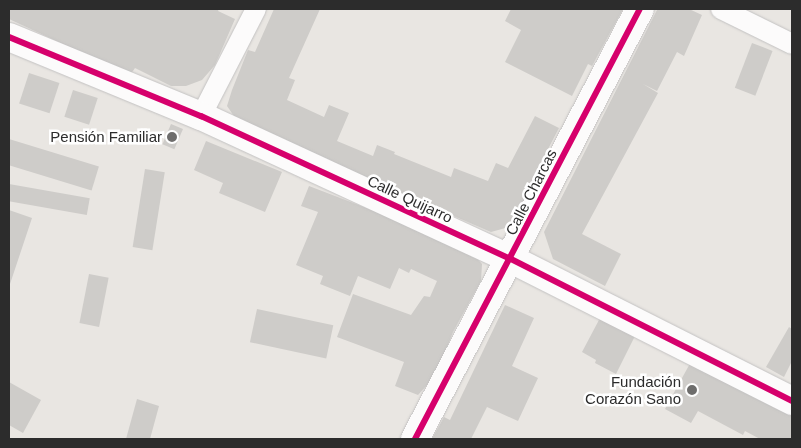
<!DOCTYPE html>
<meta charset="utf-8">
<style>
body{margin:0}
#map{position:relative;width:801px;height:448px;overflow:hidden;background:#e9e6e2;font-family:Arial,sans-serif}
div>[style]{position:absolute}
[style*='--x']{left:calc(var(--x)*1px);top:calc(var(--y)*1px);width:calc(var(--w)*1px);rotate:calc(var(--a)*1deg)}
.building>*{inset:0;background:#ceccc9;transform-origin:0 0}
.roads{filter:drop-shadow(0 0 1px #c3c2c2) drop-shadow(0 0 1px #c3c2c2)}
.street>*{height:20px;margin:-10px;padding:0 10px;transform-origin:10px;border-radius:10px;background:#fcfbfb}
.secondary>*{height:28px;margin:-14px;padding:0 14px;transform-origin:14px;border-radius:14px;background:#fcfbfb}
.cycleway>*{height:6px;margin:-3px;padding:0 3px;transform-origin:3px;border-radius:3px;background:#d6006c}
.dots>*{width:14px;height:14px;translate:-50% -50%;box-sizing:border-box;border:2px solid #fff;border-radius:50%}
span{translate:-50% -50%;white-space:nowrap;text-align:center;line-height:1.15;-webkit-text-stroke:5px #fff;paint-order:stroke}
.poi-label{font-size:15px;color:#2c2c2c}
.right{translate:-100% -50%;text-align:right}
.street-label{font-size:15px;color:#2c2c2c}
.frame{position:absolute;inset:0;border:10px solid #2c2c2c;pointer-events:none}
</style>
<div id="map">
<div class="building">
<i style="clip-path:polygon(9px 9px,219px 9px,218px 11px,235px 19px,215px 65px,202px 80px,186px 86px,171px 86px,135px 68px,130px 75px,9px 19px)"></i>
<i style="clip-path:polygon(274px 9px,320px 9px,289px 78px,295px 80px,287px 100px,324px 117px,329px 105px,349px 113px,337px 141px,373px 156px,377px 145px,395px 152px,394px 154px,451px 177px,454px 168px,488px 181px,496px 163px,508px 168px,535px 116px,559px 128px,532px 180px,535px 182px,513px 226px,491px 232px,328px 162px,330px 160px,236px 119px,227px 106px,232px 90px,248px 50px,255px 52px)"></i>
<i style="clip-path:polygon(511px 9px,623px 9px,592px 66px,588px 64px,572px 96px,505px 62px,521px 30px,505px 21px)"></i>
<i style="clip-path:polygon(661px 9px,689px 9px,702px 15px,684px 56px,677px 52px,657px 91px,643px 84px,658px 93px,582px 234px,621px 254px,605px 286px,553px 259px,544px 232px,657px 10px)"></i>
<i style="left:752px;top:43px;width:22px;height:48px;rotate:21deg"></i>
<i style="left:29px;top:73px;width:32px;height:32px;rotate:18deg"></i>
<i style="left:73px;top:90px;width:26px;height:28px;rotate:18deg"></i>
<i style="left:171px;top:124px;width:13px;height:22px;rotate:23deg"></i>
<i style="left:9px;top:139px;width:94px;height:25px;rotate:17deg"></i>
<i style="clip-path:polygon(206px 141px,282px 172px,265px 212px,219px 193px,223px 183px,194px 170px)"></i>
<i style="left:145px;top:169px;width:20px;height:79px;rotate:9deg"></i>
<i style="left:9px;top:184px;width:82px;height:17px;rotate:10deg"></i>
<i style="clip-path:polygon(309px 186px,413px 226px,473px 254px,482px 264px,481px 281px,453px 332px,436px 375px,418px 395px,395px 386px,404px 362px,337px 337px,353px 294px,411px 315px,424px 296px,430px 297px,437px 281px,411px 269px,409px 273px,399px 268px,390px 289px,358px 276px,350px 296px,320px 284px,323px 276px,296px 265px,318px 212px,301px 206px)"></i>
<i style="clip-path:polygon(9px 210px,32px 218px,9px 287px)"></i>
<i style="left:89px;top:274px;width:20px;height:50px;rotate:11deg"></i>
<i style="clip-path:polygon(505px 305px,534px 318px,512px 366px,538px 378px,518px 421px,487px 407px,471px 439px,432px 439px,444px 417px,450px 420px)"></i>
<i style="left:257px;top:309px;width:78px;height:34px;rotate:12deg"></i>
<i style="clip-path:polygon(600px 318px,635px 336px,616px 374px,595px 363px,596px 360px,582px 352px)"></i>
<i style="clip-path:polygon(789px 327px,792px 329px,792px 361px,784px 377px,766px 367px)"></i>
<i style="clip-path:polygon(693px 358px,792px 411px,792px 439px,760px 439px,745px 431px,743px 435px,698px 411px,691px 423px,665px 409px)"></i>
<i style="clip-path:polygon(9px 382px,41px 400px,23px 433px,9px 425px)"></i>
<i style="clip-path:polygon(137px 399px,159px 406px,150px 439px,126px 439px)"></i>
</div>
<div class="roads">
<div class="street">
<i style="--x:721;--y:9;--w:79;--a:26.2"></i>
<i style="--x:201;--y:116;--w:120;--a:-62.8"></i>
</div>
<div class="secondary">
<i style="--x:9;--y:37;--w:208;--a:22.4"></i>
<i style="--x:201;--y:116;--w:341;--a:24.8"></i>
<i style="--x:511;--y:259;--w:315;--a:26.8"></i>
<i style="--x:415;--y:439;--w:485;--a:-62.4"></i>
</div>
</div>
<div class="cycleway">
<i style="--x:9;--y:37;--w:208;--a:22.4"></i>
<i style="--x:201;--y:116;--w:341;--a:24.8"></i>
<i style="--x:511;--y:259;--w:315;--a:26.8"></i>
<i style="--x:415;--y:439;--w:485;--a:-62.4"></i>
</div>
<div class="dots">
<i style="left:172px;top:137px;background:#6e6d6c"></i>
<i style="left:692px;top:390px;background:#6e6d6c"></i>
</div>
<div class="poi-label">
<span class="right" style="left:162px;top:137px">Pensión Familiar</span>
<span class="right" style="left:681px;top:390px">Fundación<br>Corazón Sano</span>
</div>
<div class="street-label">
<span style="left:531px;top:192px;rotate:-63deg">Calle Charcas</span>
<span style="left:410px;top:199px;rotate:25deg">Calle Quijarro</span>
</div>
<div class="frame"></div>
</div>
